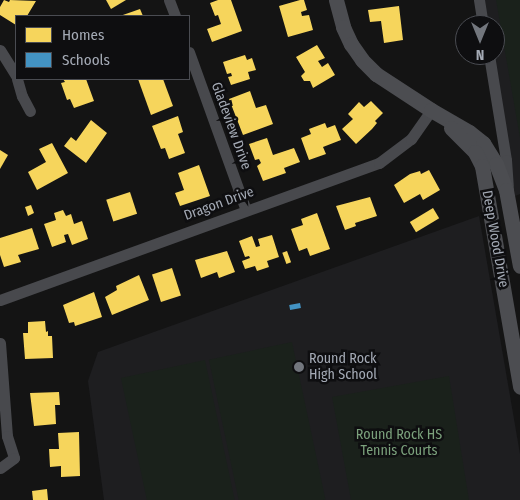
<!DOCTYPE html>
<style>
body{margin:0}
#map{position:relative;width:520px;height:500px;overflow:hidden;background:#141414;font-family:"Fira Sans Condensed",sans-serif}
div>[style]{position:absolute}
[style*='--x']{left:calc(var(--x)*1px);top:calc(var(--y)*1px);width:calc(var(--w)*1px);rotate:calc(var(--a)*1deg)}
.built>*{inset:0;background:#1e1e20}
.green>*{inset:0;background:#1a211b;transform-origin:0 0}
.homes>*{inset:0;background:#f6d55c;transform-origin:0 0}
.schools>*{inset:0;background:#4393c3;transform-origin:0 0}
.street>*{height:11px;margin:-5.5px;padding:0 5.5px;transform-origin:5.5px;border-radius:5.5px;background:#48494d}
.secondary>*{height:15px;margin:-7.5px;padding:0 7.5px;transform-origin:7.5px;border-radius:7.5px;background:#4c4d51}
.dots>*{width:14px;height:14px;translate:-50% -50%;box-sizing:border-box;border:2px solid #0e0e10;border-radius:50%}
span{translate:-50% -50%;white-space:nowrap;text-align:center;line-height:1.15;-webkit-text-stroke:5px #0e0e10;paint-order:stroke}
.street-label{font-size:14px;color:#a4aab5}
.poi-label{font-size:14px;color:#a4aab5}
.left{translate:0 -50%;text-align:left}
.park-label{font-size:14px;color:#7ba17c}
.legend{position:absolute;left:15px;top:15px;width:175px;height:65px;box-sizing:border-box;background:#0e0e10;border:1px solid #4a4c52;margin:0;padding:6px 9px;list-style:none;font-size:15px;color:#a4aab5}
.legend li{display:flex;align-items:center;gap:10px;height:25px}
.legend b{width:25px;border:1px solid #4a4c52}
.north{position:absolute;left:455px;top:15px;width:50px;height:50px;box-sizing:border-box;background:#0e0e10;border:1px solid #4a4c52;border-radius:50%;rotate:180deg;font-size:14px;font-weight:700;line-height:20px;text-align:center;color:#a4aab5}
.north::after{content:'';display:block;margin:auto;width:18px;height:22px;background:#72767d;clip-path:polygon(50% 0,100% 100%,50% 72%,0 100%)}
</style>
<div id="map">
<div class="built">
<i style="clip-path:polygon(484px 0,520px 0,520px 194px,515px 196px,493px 55px,495px 55px,495px 25px,488px 25px)"></i>
<i style="clip-path:polygon(479px 216px,520px 454px,520px 500px,104px 500px,88px 381px,98px 352px)"></i>
</div>
<div class="green">
<i style="clip-path:polygon(496px 0,520px 0,520px 138px)"></i>
<i style="left:292px;top:342px;width:161px;height:85px;rotate:78deg"></i>
<i style="left:205px;top:360px;width:143px;height:86px;rotate:78deg"></i>
<i style="clip-path:polygon(449px 376px,469px 500px,351px 500px,332px 397px)"></i>
</div>
<div class="homes">
<i style="clip-path:polygon(4px 0,9px 2px,10px 0,36px 1px,27px 16px,16px 16px,16px 25px,0 15px,0 7px)"></i>
<i style="clip-path:polygon(106px 0,126px 0,111px 9px)"></i>
<i style="clip-path:polygon(218px 0,231px 0,242px 31px,212px 42px,207px 29px,221px 24px,218px 15px,215px 16px,210px 3px)"></i>
<i style="clip-path:polygon(300px 0,304px 0,307px 10px,301px 12px,302px 16px,309px 15px,313px 30px,288px 37px,279px 6px)"></i>
<i style="clip-path:polygon(399px 6px,403px 40px,384px 43px,381px 21px,370px 22px,368px 10px)"></i>
<i style="clip-path:polygon(140px 9px,143px 16px,120px 16px)"></i>
<i style="clip-path:polygon(317px 45px,325px 58px,318px 61px,322px 67px,328px 63px,335px 75px,313px 88px,310px 81px,304px 81px,301px 76px,305px 72px,296px 57px)"></i>
<i style="clip-path:polygon(245px 55px,247px 60px,252px 58px,256px 70px,248px 72px,250px 79px,231px 85px,228px 77px,232px 76px,231px 73px,227px 74px,223px 62px)"></i>
<i style="clip-path:polygon(63px 79px,86px 79px,94px 101px,74px 108px,70px 99px,67px 100px,61px 83px,65px 82px)"></i>
<i style="clip-path:polygon(138px 79px,163px 79px,173px 106px,151px 115px)"></i>
<i style="clip-path:polygon(250px 91px,256px 108px,266px 105px,273px 124px,243px 135px,229px 99px)"></i>
<i style="clip-path:polygon(371px 101px,383px 113px,375px 121px,377px 123px,372px 129px,356px 144px,342px 129px,353px 119px,348px 114px,359px 102px,364px 107px)"></i>
<i style="clip-path:polygon(178px 116px,183px 132px,178px 134px,185px 153px,169px 159px,165px 148px,161px 149px,152px 126px)"></i>
<i style="clip-path:polygon(91px 120px,107px 133px,86px 163px,64px 146px,71px 137px,76px 141px)"></i>
<i style="clip-path:polygon(325px 123px,327px 128px,335px 125px,341px 140px,323px 147px,326px 154px,309px 160px,301px 138px,311px 134px,309px 129px)"></i>
<i style="clip-path:polygon(267px 138px,273px 155px,294px 148px,300px 162px,284px 168px,286px 173px,263px 181px,257px 166px,261px 163px,259px 159px,255px 160px,249px 144px)"></i>
<i style="clip-path:polygon(52px 143px,68px 173px,37px 190px,28px 172px,46px 162px,39px 149px)"></i>
<i style="clip-path:polygon(0 150px,8px 155px,0 169px)"></i>
<i style="clip-path:polygon(199px 165px,210px 196px,180px 206px,175px 193px,184px 190px,178px 173px)"></i>
<i style="clip-path:polygon(429px 170px,440px 190px,423px 200px,420px 194px,404px 203px,394px 185px,410px 174px,420px 171px,421px 174px)"></i>
<i style="left:130px;top:192px;width:23px;height:25px;rotate:72deg"></i>
<i style="clip-path:polygon(370px 197px,377px 216px,355px 223px,356px 226px,345px 230px,336px 206px)"></i>
<i style="clip-path:polygon(31px 205px,34px 213px,28px 216px,25px 207px)"></i>
<i style="left:433px;top:208px;width:12px;height:27px;rotate:59deg"></i>
<i style="clip-path:polygon(63px 210px,66px 216px,71px 214px,74px 224px,82px 221px,88px 239px,72px 245px,68px 234px,64px 235px,66px 242px,52px 247px,44px 224px,56px 220px,54px 213px)"></i>
<i style="clip-path:polygon(317px 213px,330px 249px,310px 256px,307px 248px,299px 251px,291px 229px,303px 225px,301px 219px)"></i>
<i style="clip-path:polygon(32px 228px,39px 249px,18px 255px,21px 262px,4px 267px,0 255px,0 238px)"></i>
<i style="clip-path:polygon(272px 235px,279px 257px,267px 261px,269px 267px,257px 271px,255px 266px,245px 269px,242px 261px,250px 258px,249px 256px,245px 257px,239px 241px,252px 236px,256px 247px,260px 246px,258px 239px)"></i>
<i style="clip-path:polygon(227px 251px,235px 272px,219px 278px,217px 272px,201px 278px,195px 260px)"></i>
<i style="left:287px;top:251px;width:12px;height:5px;rotate:70deg"></i>
<i style="left:172px;top:268px;width:29px;height:21px;rotate:72deg"></i>
<i style="clip-path:polygon(139px 275px,149px 300px,112px 315px,105px 297px,117px 290px,116px 286px)"></i>
<i style="clip-path:polygon(94px 292px,102px 317px,75px 326px,74px 322px,69px 323px,63px 305px)"></i>
<i style="clip-path:polygon(45px 321px,46px 332px,48px 331px,48px 336px,52px 336px,53px 358px,25px 359px,23px 333px,28px 333px,28px 322px)"></i>
<i style="clip-path:polygon(59px 392px,60px 405px,55px 405px,56px 424px,34px 426px,30px 393px)"></i>
<i style="clip-path:polygon(79px 432px,80px 476px,61px 477px,61px 466px,50px 467px,49px 449px,59px 449px,58px 433px)"></i>
<i style="clip-path:polygon(47px 489px,48px 500px,33px 500px,32px 491px)"></i>
</div>
<div class="schools">
<i style="left:300px;top:303px;width:5px;height:11px;rotate:79deg"></i>
</div>
<div class="street">
<i style="--x:169;--y:0;--w:17;--a:69"></i>
<i style="--x:479;--y:0;--w:25;--a:81"></i>
<i style="--x:0;--y:50;--w:31;--a:58"></i>
<i style="--x:189;--y:52;--w:168;--a:70.2"></i>
<i style="--x:489;--y:55;--w:106;--a:80.8"></i>
<i style="--x:506;--y:160;--w:26;--a:86"></i>
<i style="--x:17;--y:79;--w:18;--a:74"></i>
<i style="--x:22;--y:96;--w:17;--a:62"></i>
<i style="--x:0;--y:300;--w:403;--a:-19.9"></i>
<i style="--x:379;--y:163;--w:40;--a:-37"></i>
<i style="--x:411;--y:139;--w:35;--a:-55"></i>
<i style="--x:0;--y:343;--w:93;--a:85.7"></i>
<i style="--x:7;--y:436;--w:23;--a:72"></i>
<i style="--x:14;--y:458;--w:17;--a:144"></i>
</div>
<div class="secondary">
<i style="--x:336;--y:0;--w:28;--a:75"></i>
<i style="--x:343;--y:27;--w:19;--a:65"></i>
<i style="--x:351;--y:44;--w:19;--a:55"></i>
<i style="--x:362;--y:60;--w:20;--a:45"></i>
<i style="--x:376;--y:74;--w:66;--a:33.2"></i>
<i style="--x:431;--y:110;--w:44;--a:30.1"></i>
<i style="--x:469;--y:132;--w:18;--a:38"></i>
<i style="--x:483;--y:143;--w:25;--a:58"></i>
<i style="--x:496;--y:164;--w:28;--a:69"></i>
<i style="--x:506;--y:190;--w:77;--a:79.6"></i>
<i style="--x:451;--y:128;--w:34;--a:45"></i>
<i style="--x:475;--y:152;--w:16;--a:63"></i>
<i style="--x:482;--y:166;--w:224;--a:80.2"></i>
</div>
<div class="dots">
<i style="left:299px;top:367px;background:#72767d"></i>
</div>
<div class="street-label">
<span style="left:231px;top:126px;rotate:70deg">Gladeview Drive</span>
<span style="left:219px;top:204px;rotate:-20deg">Dragon Drive</span>
<span style="left:495px;top:239px;rotate:80deg">Deep Wood Drive</span>
</div>
<div class="poi-label">
<span class="left" style="left:309px;top:367px">Round Rock<br>High School</span>
</div>
<div class="park-label">
<span style="left:399px;top:443px">Round Rock HS<br>Tennis Courts</span>
</div>
<ul class="legend">
<li><b style="height:14px;background:#f6d55c"></b>Homes</li>
<li><b style="height:14px;background:#4393c3"></b>Schools</li>
</ul>
<div class="north">N</div>
</div>
